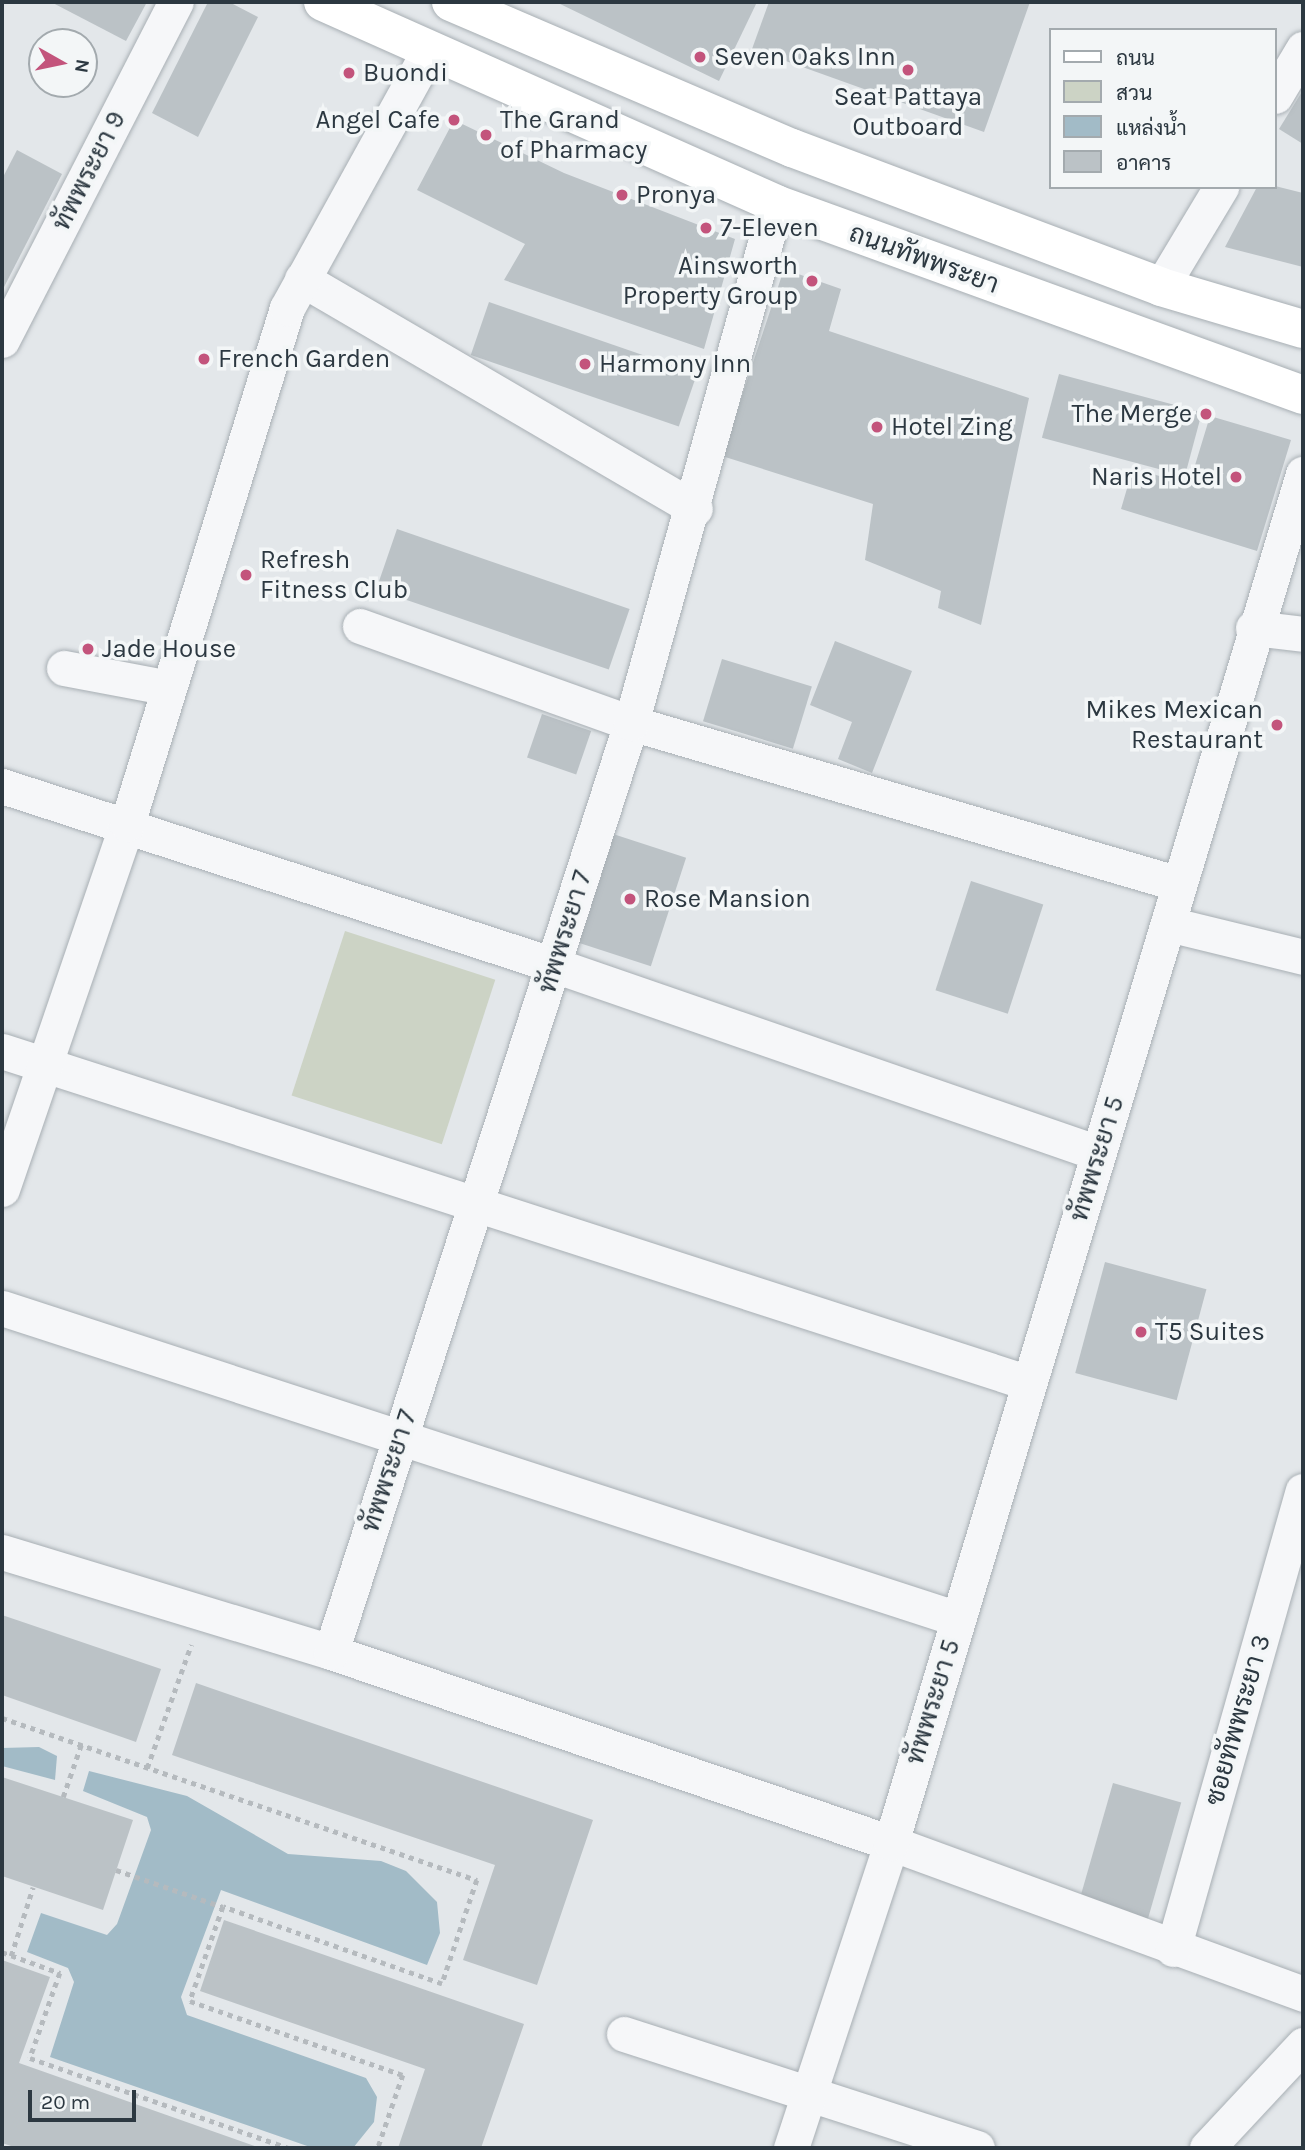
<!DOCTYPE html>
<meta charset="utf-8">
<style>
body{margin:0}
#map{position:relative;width:1305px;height:2150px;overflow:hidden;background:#e3e7ea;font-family:Karla,Sarabun,sans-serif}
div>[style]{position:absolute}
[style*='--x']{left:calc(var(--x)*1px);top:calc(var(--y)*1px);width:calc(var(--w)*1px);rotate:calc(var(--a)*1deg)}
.green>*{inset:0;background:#ccd3c5;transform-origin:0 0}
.water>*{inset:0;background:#a2bbc7}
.building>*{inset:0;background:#bbc2c6;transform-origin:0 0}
.path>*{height:4.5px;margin-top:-2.25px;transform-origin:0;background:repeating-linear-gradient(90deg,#b5babe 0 5px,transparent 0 10px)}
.roads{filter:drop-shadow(0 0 2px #a8afb4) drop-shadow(0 0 2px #a8afb4)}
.minor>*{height:35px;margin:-17.5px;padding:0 17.5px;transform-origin:17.5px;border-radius:17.5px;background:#f6f7f9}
.major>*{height:38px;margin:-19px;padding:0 19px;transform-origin:19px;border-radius:19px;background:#fff}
.dots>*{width:19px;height:19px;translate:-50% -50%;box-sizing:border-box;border:4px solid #f3f6f7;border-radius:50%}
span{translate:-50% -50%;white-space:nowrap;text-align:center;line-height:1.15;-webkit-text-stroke:7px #f3f6f7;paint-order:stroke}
.poi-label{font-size:26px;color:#2c3841}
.left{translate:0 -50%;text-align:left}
.right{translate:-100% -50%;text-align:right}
.street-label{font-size:26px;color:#2c3841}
.frame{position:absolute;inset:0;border:4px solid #2c3841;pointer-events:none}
.legend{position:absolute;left:1049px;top:28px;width:228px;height:161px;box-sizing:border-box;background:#f3f6f7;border:2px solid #a3aaae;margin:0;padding:9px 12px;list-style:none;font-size:21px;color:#2c3841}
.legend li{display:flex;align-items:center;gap:14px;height:35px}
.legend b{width:35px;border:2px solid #a3aaae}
.north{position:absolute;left:28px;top:28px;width:70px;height:70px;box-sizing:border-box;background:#f3f6f7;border:2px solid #a3aaae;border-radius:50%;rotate:99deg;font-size:19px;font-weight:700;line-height:28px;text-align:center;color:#2c3841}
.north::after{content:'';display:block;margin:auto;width:24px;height:32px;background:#c3547c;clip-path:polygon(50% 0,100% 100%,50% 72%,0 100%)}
.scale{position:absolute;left:28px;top:2090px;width:108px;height:32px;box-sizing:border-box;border:4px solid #2c3841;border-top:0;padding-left:9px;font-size:21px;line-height:24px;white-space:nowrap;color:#2c3841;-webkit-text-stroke:5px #f3f6f7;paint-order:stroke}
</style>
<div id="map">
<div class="green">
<i style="left:345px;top:931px;width:158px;height:173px;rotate:18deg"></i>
</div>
<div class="water">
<i style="clip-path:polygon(39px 1747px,57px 1756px,55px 1780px,2px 1766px,2px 1748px)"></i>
<i style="clip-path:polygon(89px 1771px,187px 1796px,288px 1854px,381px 1861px,406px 1871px,437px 1902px,440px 1933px,427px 1965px,221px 1890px,181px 1997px,187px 2015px,366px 2078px,377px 2097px,374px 2122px,353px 2148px,313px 2148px,50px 2057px,74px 1982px,68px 1968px,27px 1952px,41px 1913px,107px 1935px,117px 1924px,151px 1830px,147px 1817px,83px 1791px)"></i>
</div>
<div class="building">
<i style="clip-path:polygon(51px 2px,147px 2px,126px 41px)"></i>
<i style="clip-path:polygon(208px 2px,229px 2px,258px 17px,198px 137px,152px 113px)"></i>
<i style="clip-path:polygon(556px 2px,757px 2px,719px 81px)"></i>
<i style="clip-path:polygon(769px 2px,1030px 2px,984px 132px,752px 49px)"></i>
<i style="clip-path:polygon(1303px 90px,1303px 144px,1279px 129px)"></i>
<i style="clip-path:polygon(454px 120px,564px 173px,735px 239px,704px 349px,504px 280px,525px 244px,417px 190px)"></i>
<i style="clip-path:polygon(17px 150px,62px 174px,2px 291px,2px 179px)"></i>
<i style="clip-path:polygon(1275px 186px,1303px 193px,1303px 267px,1225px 247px,1257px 187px)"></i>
<i style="clip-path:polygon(784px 269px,841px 289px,829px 331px,1029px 398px,981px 625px,938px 608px,941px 591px,865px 560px,873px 504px,722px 456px)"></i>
<i style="left:489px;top:302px;width:220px;height:56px;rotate:19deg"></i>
<i style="left:1059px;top:374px;width:148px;height:66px;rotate:15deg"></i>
<i style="clip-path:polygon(1210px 416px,1291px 440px,1257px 551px,1121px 509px,1133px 468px,1189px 485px)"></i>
<i style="left:397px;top:529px;width:246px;height:64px;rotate:19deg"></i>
<i style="clip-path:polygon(835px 641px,912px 671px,872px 773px,838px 759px,852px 722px,810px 705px)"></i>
<i style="left:722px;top:659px;width:94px;height:65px;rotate:17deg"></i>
<i style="left:542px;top:714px;width:52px;height:46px;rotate:19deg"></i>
<i style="left:610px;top:833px;width:80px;height:114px;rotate:18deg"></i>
<i style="left:971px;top:881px;width:76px;height:115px;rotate:18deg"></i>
<i style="left:1105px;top:1262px;width:105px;height:115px;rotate:15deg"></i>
<i style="clip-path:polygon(2px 1615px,161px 1669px,136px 1742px,2px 1695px)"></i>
<i style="clip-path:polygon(196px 1683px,593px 1820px,537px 1985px,463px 1960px,495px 1865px,172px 1755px)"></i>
<i style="clip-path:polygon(2px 1777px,133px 1820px,103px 1910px,2px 1876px)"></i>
<i style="left:1113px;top:1783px;width:71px;height:125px;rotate:16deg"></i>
<i style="clip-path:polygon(224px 1920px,524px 2024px,481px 2148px,398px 2148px,425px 2069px,200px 1991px)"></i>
<i style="clip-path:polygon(2px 1960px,50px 1977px,19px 2063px,260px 2148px,17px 2148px,2px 2143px)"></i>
</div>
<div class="path">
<i style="--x:2;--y:1718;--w:502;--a:18.83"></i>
<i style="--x:477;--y:1880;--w:110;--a:108.6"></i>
<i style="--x:442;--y:1984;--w:232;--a:-160.6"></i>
<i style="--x:223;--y:1907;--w:100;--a:109.3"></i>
<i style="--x:190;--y:2001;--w:225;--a:19.2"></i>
<i style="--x:403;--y:2075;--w:77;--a:108.9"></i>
<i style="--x:147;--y:1768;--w:131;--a:-70.3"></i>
<i style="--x:63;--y:1797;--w:55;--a:-70.9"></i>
<i style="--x:116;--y:1870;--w:113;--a:19.1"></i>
<i style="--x:2;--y:1952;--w:62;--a:19.9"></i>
<i style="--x:60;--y:1973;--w:90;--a:109.4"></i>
<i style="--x:30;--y:2058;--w:274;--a:19.2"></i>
<i style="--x:11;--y:1956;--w:72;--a:-72.3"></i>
</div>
<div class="roads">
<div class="minor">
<i style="--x:1275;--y:96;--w:55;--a:-59.2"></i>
<i style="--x:302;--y:279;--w:455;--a:30.3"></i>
<i style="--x:1161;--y:287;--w:117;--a:-59"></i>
<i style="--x:2;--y:340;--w:380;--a:-62.8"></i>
<i style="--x:360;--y:626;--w:288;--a:19.7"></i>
<i style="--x:631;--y:723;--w:571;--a:16.37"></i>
<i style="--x:1253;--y:628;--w:50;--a:6.8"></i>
<i style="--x:64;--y:668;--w:103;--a:10.7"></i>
<i style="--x:2;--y:786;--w:580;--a:17.97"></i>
<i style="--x:554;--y:965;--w:576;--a:19.06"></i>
<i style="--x:1168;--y:924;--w:139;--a:13.7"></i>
<i style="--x:2;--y:1051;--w:1079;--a:17.91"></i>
<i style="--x:2;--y:1189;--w:386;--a:-71.1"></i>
<i style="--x:127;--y:824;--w:540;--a:-72.77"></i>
<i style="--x:287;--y:308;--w:294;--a:-61.1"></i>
<i style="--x:2;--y:1308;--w:1005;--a:18.02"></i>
<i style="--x:2;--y:1552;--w:344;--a:16.9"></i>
<i style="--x:331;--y:1652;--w:592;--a:18.83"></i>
<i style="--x:891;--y:1843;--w:439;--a:20.1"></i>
<i style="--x:331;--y:1652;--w:976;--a:-72.1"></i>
<i style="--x:631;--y:723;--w:539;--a:-74.39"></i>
<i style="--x:1173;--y:1949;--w:476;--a:-74.2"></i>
<i style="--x:624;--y:2034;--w:371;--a:17.9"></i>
<i style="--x:791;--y:2148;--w:321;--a:-71.8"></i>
<i style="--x:891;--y:1843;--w:1430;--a:-73.25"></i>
<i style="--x:1207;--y:2148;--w:141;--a:-47"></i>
</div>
<div class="major">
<i style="--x:323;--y:2;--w:496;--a:24"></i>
<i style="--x:776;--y:204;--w:561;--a:19.92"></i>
<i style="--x:451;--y:2;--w:371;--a:23.2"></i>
<i style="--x:792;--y:148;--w:394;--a:20.6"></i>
<i style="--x:1161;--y:287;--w:148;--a:16.5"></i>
</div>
</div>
<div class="dots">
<i style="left:700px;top:57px;background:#c3547c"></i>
<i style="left:908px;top:70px;background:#c3547c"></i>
<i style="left:349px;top:73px;background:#c3547c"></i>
<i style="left:454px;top:120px;background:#c3547c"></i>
<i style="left:486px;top:135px;background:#c3547c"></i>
<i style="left:622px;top:195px;background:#c3547c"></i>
<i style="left:706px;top:228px;background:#c3547c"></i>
<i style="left:812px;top:281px;background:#c3547c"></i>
<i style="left:204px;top:359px;background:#c3547c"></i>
<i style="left:585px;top:364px;background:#c3547c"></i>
<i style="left:1206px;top:414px;background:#c3547c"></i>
<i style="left:877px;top:427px;background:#c3547c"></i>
<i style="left:1236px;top:477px;background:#c3547c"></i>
<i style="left:246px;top:575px;background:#c3547c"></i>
<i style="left:88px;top:649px;background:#c3547c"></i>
<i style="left:1277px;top:725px;background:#c3547c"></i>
<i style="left:630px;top:899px;background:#c3547c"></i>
<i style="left:1141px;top:1332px;background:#c3547c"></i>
</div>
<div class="poi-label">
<span class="left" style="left:714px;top:57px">Seven Oaks Inn</span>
<span class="left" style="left:363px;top:73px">Buondi</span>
<span style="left:908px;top:112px">Seat Pattaya<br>Outboard</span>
<span class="right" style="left:440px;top:120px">Angel Cafe</span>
<span class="left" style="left:500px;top:135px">The Grand<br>of Pharmacy</span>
<span class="left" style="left:636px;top:195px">Pronya</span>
<span class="left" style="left:720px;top:228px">7-Eleven</span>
<span class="right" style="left:798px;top:281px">Ainsworth<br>Property Group</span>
<span class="left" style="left:218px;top:359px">French Garden</span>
<span class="left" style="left:599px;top:364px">Harmony Inn</span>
<span class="right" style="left:1192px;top:414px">The Merge</span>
<span class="left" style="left:891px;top:427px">Hotel Zing</span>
<span class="right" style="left:1222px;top:477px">Naris Hotel</span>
<span class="left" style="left:260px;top:575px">Refresh<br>Fitness Club</span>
<span class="left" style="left:102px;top:649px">Jade House</span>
<span class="right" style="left:1263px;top:725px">Mikes Mexican<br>Restaurant</span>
<span class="left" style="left:644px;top:899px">Rose Mansion</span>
<span class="left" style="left:1155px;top:1332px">T5 Suites</span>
</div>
<div class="street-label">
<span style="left:89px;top:171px;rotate:-63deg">ทัพพระยา 9</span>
<span style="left:924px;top:259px;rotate:20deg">ถนนทัพพระยา</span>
<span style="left:565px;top:932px;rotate:-73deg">ทัพพระยา 7</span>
<span style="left:1097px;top:1159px;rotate:-73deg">ทัพพระยา 5</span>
<span style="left:389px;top:1471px;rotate:-72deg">ทัพพระยา 7</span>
<span style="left:933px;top:1702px;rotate:-73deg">ทัพพระยา 5</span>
<span style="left:1238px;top:1720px;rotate:-74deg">ซอยทัพพระยา 3</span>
</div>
<div class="frame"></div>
<ul class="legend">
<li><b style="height:9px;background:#fff"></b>ถนน</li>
<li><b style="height:19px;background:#ccd3c5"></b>สวน</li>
<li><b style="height:19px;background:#a2bbc7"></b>แหล่งน้ำ</li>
<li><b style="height:19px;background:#bbc2c6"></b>อาคาร</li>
</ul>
<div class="north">N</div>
<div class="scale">20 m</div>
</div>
